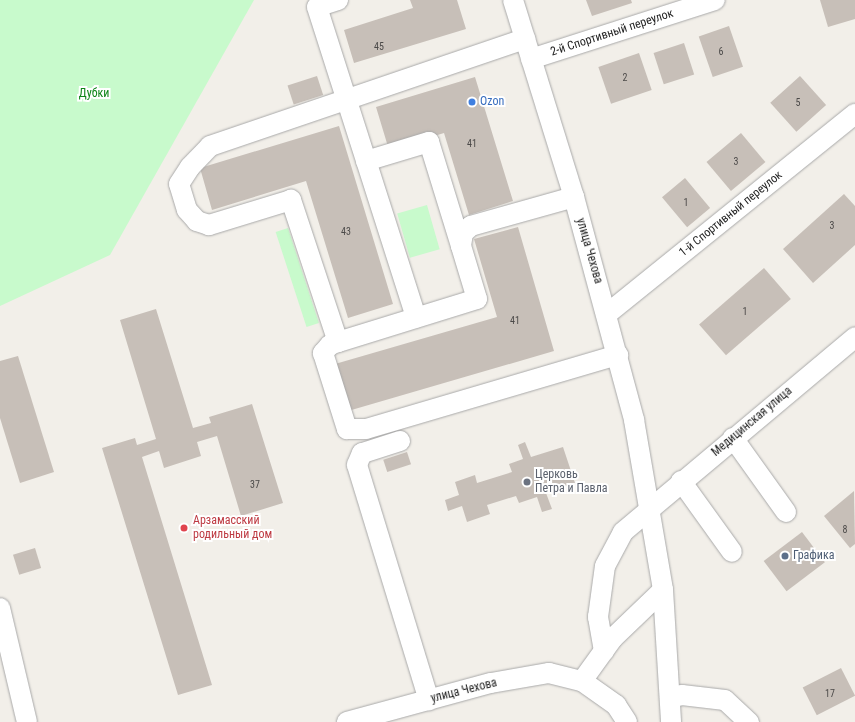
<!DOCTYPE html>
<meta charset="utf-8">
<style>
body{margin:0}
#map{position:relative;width:855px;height:722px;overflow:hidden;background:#f2efe9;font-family:"Roboto Condensed",sans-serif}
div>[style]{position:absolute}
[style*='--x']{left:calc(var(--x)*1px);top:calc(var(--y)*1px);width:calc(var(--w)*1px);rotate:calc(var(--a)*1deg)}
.park>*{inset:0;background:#c8facc;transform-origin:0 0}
.building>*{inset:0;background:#c7bfb8;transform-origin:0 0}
.roads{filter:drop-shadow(0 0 1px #a9a9a9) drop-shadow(0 0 1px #a9a9a9)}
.minor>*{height:20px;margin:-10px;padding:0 10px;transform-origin:10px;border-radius:10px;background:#fff}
.dots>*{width:11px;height:11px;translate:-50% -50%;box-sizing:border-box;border:2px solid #fff;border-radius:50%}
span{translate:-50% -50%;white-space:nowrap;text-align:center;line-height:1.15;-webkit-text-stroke:4px #fff;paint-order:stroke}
.number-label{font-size:10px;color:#4b4948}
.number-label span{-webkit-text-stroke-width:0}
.street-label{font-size:12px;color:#222}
.park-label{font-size:12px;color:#0c8416}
.shop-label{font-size:12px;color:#366cbe}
.left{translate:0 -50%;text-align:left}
.worship-label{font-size:12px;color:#5b616d}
.health-label{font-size:12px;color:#be3a42}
.service-label{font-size:12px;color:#4e5e75}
</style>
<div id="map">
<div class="park">
<i style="clip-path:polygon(0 0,254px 0,110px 255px,0 306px)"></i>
<i style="left:427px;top:205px;width:46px;height:31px;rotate:74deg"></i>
<i style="left:288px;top:228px;width:100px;height:13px;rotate:72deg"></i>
</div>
<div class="building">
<i style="clip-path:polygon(410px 0,457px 0,466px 29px,354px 63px,344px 30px,413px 8px)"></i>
<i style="clip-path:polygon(586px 0,631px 0,632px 3px,592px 16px)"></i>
<i style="clip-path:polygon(820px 0,855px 0,855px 19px,828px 27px)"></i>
<i style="left:729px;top:26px;width:43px;height:32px;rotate:71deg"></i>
<i style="left:684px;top:43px;width:33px;height:32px;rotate:72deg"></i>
<i style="left:639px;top:53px;width:39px;height:43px;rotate:71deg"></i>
<i style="left:317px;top:76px;width:20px;height:31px;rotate:72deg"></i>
<i style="left:800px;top:76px;width:39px;height:40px;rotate:48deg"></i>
<i style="clip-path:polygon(475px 77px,513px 201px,469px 215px,444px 133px,389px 150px,376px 107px)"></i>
<i style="clip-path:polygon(339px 126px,393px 304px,348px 318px,306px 181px,212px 210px,200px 168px)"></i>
<i style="left:741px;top:133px;width:38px;height:45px;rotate:50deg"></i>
<i style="left:685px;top:178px;width:39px;height:30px;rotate:50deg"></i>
<i style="clip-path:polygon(844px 194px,855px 206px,855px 245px,813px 283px,783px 249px)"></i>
<i style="clip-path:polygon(518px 227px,554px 351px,348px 411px,335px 364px,497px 317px,474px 239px)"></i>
<i style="left:764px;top:268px;width:41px;height:86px;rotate:49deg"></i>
<i style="clip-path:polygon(156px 309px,193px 428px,211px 423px,209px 417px,252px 404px,283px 503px,241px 516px,217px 436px,197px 442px,201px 456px,164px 468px,159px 451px,142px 457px,212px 685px,178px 695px,102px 448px,135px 438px,137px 445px,156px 439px,120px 320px)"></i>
<i style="clip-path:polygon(18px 356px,54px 472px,20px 483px,0 418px,0 361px)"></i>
<i style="clip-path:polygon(525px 442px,531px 457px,563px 447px,575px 483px,546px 493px,552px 509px,542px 512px,537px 497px,519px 503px,516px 496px,487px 505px,490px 514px,467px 522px,462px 506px,448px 511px,445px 500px,459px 495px,455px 482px,475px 475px,477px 483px,512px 472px,509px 464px,523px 459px,518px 445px)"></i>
<i style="left:407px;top:452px;width:13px;height:25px;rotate:72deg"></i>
<i style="clip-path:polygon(854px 491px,855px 544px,850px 548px,824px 516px)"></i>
<i style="left:802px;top:532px;width:38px;height:48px;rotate:53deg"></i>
<i style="left:35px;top:548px;width:21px;height:23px;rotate:73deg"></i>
<i style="left:841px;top:668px;width:31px;height:43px;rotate:63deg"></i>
</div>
<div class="roads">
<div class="minor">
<i style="--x:338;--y:0;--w:22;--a:162"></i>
<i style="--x:317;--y:7;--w:326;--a:72.3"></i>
<i style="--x:513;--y:0;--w:206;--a:72.8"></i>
<i style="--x:574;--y:197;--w:231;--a:74.9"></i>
<i style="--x:634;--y:420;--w:172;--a:80.3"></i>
<i style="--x:663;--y:590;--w:132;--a:86.5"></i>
<i style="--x:531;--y:59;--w:193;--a:-17.8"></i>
<i style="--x:366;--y:161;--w:66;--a:-16.8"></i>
<i style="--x:429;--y:142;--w:109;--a:72.9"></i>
<i style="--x:574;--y:197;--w:107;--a:164.3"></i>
<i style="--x:471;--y:226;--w:11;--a:139"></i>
<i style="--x:463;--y:233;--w:13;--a:99"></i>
<i style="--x:461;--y:246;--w:55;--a:73.2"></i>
<i style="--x:477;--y:299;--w:145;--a:162.8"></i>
<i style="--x:338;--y:342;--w:9;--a:159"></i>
<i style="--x:330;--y:345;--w:11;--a:131"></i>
<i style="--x:323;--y:353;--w:80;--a:72.5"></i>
<i style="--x:347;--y:429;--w:19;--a:0"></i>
<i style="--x:366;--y:429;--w:263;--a:-16.4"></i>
<i style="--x:607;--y:314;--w:319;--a:-38.9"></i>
<i style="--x:338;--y:342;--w:150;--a:-108.3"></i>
<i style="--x:291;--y:200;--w:86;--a:163"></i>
<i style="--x:209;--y:225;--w:13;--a:-162"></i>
<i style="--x:197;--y:221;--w:15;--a:-132"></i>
<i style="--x:187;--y:210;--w:27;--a:-107"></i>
<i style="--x:179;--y:184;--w:20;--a:-57"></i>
<i style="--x:190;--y:167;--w:29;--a:-46"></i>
<i style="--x:210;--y:146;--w:333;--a:-18.8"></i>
<i style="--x:733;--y:438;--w:91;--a:54.4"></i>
<i style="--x:400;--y:441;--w:40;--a:162"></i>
<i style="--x:362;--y:453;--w:13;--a:113"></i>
<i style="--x:357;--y:465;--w:246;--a:73"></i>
<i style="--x:681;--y:481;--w:87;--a:54.3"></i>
<i style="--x:0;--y:608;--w:117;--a:76.7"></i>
<i style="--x:604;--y:651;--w:35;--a:-100"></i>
<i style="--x:598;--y:617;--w:51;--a:-82.2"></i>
<i style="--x:605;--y:566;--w:38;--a:-62"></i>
<i style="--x:623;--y:532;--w:303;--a:-40"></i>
<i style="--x:582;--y:681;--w:53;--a:-54.2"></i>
<i style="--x:613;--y:638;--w:69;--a:-43.8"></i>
<i style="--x:670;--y:698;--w:12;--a:-14"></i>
<i style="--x:682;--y:695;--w:43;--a:6.6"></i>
<i style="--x:725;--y:700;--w:33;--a:43"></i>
<i style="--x:347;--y:722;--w:149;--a:-15.2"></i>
<i style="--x:491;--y:683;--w:59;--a:-9.8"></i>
<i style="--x:549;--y:673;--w:34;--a:14"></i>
<i style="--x:582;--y:681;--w:42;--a:35.2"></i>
<i style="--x:616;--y:705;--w:20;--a:57"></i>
</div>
</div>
<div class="dots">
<i style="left:472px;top:102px;background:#3f7fe0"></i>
<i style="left:527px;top:482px;background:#6b7280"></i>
<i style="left:184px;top:528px;background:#e0444e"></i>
<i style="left:785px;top:556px;background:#5c6f8a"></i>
</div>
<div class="number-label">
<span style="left:379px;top:47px">45</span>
<span style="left:721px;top:52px">6</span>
<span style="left:625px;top:78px">2</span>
<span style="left:798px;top:103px">5</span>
<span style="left:472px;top:144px">41</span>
<span style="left:736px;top:162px">3</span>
<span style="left:686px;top:203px">1</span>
<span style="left:832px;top:226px">3</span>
<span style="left:346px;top:232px">43</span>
<span style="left:745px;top:312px">1</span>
<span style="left:515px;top:321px">41</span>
<span style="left:255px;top:485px">37</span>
<span style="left:845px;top:530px">8</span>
<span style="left:830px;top:694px">17</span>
</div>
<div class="street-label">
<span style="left:612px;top:33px;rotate:-18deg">2-й Спортивный переулок</span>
<span style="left:731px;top:214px;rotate:-39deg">1-й Спортивный переулок</span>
<span style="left:589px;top:251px;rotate:74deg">улица Чехова</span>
<span style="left:752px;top:422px;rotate:-40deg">Медицинская улица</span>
<span style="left:464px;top:691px;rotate:-14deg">улица Чехова</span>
</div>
<div class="park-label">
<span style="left:94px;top:94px">Дубки</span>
</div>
<div class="shop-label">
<span class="left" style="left:480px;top:102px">Ozon</span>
</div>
<div class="worship-label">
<span class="left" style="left:535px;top:482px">Церковь<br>Петра и Павла</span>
</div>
<div class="health-label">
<span class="left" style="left:193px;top:528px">Арзамасский<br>родильный дом</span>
</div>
<div class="service-label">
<span class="left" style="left:793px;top:556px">Графика</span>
</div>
</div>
